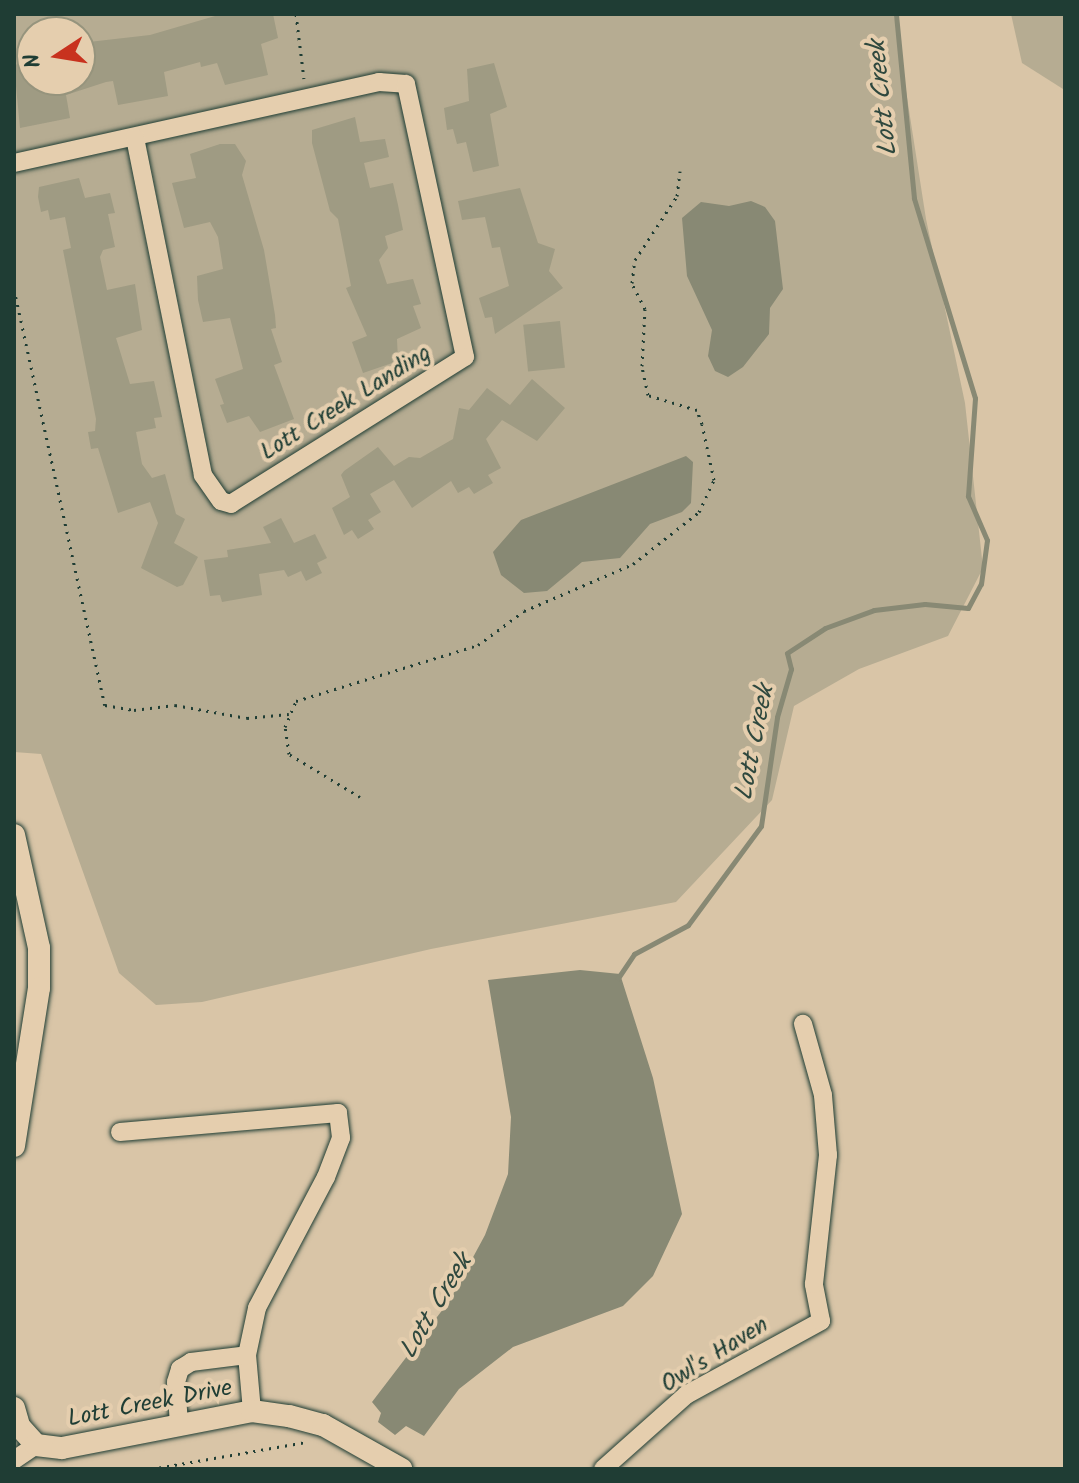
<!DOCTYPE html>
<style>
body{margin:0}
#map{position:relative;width:1079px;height:1483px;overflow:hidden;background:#d9c5a7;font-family:Kalam,sans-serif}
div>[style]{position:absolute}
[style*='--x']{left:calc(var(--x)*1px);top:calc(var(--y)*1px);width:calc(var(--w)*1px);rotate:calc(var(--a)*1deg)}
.green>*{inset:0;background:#b6ac92}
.water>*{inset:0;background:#888974}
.stream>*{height:5px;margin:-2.5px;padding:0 2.5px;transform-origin:2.5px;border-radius:2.5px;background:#888974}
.building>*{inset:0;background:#9f9b83;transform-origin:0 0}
.path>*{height:3px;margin-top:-1.5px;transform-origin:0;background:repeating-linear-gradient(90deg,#1f3d34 0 2px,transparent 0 8px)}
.roads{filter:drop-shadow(0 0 2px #1f3d34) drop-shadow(0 0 2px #1f3d34)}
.minor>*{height:18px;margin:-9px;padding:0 9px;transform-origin:9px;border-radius:9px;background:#e5ceae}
.tertiary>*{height:22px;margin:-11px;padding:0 11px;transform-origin:11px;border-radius:11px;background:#e5ceae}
span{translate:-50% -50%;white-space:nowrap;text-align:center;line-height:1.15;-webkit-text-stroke:8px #e5ceae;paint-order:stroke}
.street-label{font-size:24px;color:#1f3d34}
.water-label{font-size:26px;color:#2f483e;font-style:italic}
.frame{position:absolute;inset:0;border:16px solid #1f3d34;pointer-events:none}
.north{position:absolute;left:16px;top:16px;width:80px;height:80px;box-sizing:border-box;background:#e5ceae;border:2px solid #96947d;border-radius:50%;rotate:258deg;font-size:22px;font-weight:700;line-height:32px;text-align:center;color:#1f3d34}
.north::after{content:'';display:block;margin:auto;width:28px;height:36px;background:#c8321e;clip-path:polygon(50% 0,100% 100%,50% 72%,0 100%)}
</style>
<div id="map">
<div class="green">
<i style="clip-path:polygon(evenodd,14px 14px,894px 14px,926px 219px,965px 403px,983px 568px,948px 636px,859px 669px,794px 706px,772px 800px,676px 902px,431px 949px,202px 1002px,156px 1005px,119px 973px,41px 754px,14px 752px,14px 14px,32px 32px,80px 32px,80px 80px,32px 80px,32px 32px)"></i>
<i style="clip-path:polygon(1011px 14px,1065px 14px,1063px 89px,1022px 63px)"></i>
</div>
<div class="water">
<i style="clip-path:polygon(751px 201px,765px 207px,775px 221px,783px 289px,770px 308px,769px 334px,743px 367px,728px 377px,715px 371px,708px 356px,712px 330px,687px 276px,682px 218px,701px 202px,729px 206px)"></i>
<i style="clip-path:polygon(686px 456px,693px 462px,691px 503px,682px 512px,650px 524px,620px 558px,582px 562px,547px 591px,524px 593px,501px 575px,493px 552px,521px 520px)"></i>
<i style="clip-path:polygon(580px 970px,620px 974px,653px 1078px,682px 1214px,653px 1276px,623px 1306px,513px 1347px,459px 1389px,424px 1436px,406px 1426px,395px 1435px,378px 1422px,381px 1413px,372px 1402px,450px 1300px,485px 1235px,508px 1174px,511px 1117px,488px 980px)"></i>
</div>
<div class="stream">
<i style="--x:618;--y:978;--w:29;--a:-56"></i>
<i style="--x:634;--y:954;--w:61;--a:-28.2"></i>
<i style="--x:688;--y:925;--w:123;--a:-53.6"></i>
<i style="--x:761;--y:826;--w:110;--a:-81.6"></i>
<i style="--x:777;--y:717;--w:50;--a:-73.7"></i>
<i style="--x:791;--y:669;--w:16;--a:-104"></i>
<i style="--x:787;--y:653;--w:45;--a:-33.3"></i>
<i style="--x:825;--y:628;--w:52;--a:-20.2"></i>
<i style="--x:874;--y:610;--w:51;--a:-6.7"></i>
<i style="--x:925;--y:604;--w:43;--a:5.3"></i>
<i style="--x:968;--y:608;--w:27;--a:-62"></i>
<i style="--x:981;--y:584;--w:44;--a:-82.2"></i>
<i style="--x:987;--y:540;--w:48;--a:-113.4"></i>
<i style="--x:968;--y:496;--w:98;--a:-85.9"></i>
<i style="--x:975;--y:398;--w:209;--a:-107"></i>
<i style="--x:914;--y:198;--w:185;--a:-95.6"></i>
</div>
<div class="building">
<i style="clip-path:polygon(222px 14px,273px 14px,278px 38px,261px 44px,268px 75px,225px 85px,217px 63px,201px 67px,200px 62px,164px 72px,168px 96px,118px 105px,113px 81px,106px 82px,66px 95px,70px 118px,20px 128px,14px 65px,28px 62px,32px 80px,80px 80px,80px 43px,150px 35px)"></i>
<i style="clip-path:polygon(494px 63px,507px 107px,490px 114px,499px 166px,473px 172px,466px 142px,457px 144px,453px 129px,447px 130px,444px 108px,469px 101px,467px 69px)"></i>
<i style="clip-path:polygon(355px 117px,360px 142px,385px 139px,389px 157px,364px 163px,370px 188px,393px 183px,398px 205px,403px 230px,385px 236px,388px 248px,379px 260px,387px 284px,413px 279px,421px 304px,413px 306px,421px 328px,397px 339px,398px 361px,363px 373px,352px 342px,367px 336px,346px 288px,351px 286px,338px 219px,330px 211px,312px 143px,312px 130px)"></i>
<i style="clip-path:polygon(220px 144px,235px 144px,246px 161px,242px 175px,264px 250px,275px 315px,276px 328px,271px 329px,282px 362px,274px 365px,294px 419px,260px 432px,249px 416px,227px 423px,220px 405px,224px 404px,215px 379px,243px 369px,230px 318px,203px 322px,198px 300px,197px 276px,223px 269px,218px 237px,210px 222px,184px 228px,172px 183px,196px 178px,190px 154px)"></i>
<i style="clip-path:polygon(79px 178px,85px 198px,110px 193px,115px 213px,108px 214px,115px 247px,103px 250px,100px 257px,107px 290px,135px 284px,142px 330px,116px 338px,130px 384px,154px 381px,162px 417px,154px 418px,156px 428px,136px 432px,142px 464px,152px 478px,165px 474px,176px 514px,185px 519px,174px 543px,198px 557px,183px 585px,177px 587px,141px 568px,158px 523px,150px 502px,118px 513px,98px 448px,91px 449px,88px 432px,95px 431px,96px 419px,63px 250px,71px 248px,65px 217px,50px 220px,48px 210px,41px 212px,38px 197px,39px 187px)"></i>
<i style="clip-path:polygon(520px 188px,538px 243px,555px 249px,549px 271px,563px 288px,495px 334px,492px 317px,485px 318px,479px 298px,509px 286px,500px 247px,492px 248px,485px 217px,462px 220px,458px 201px)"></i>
<i style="left:560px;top:321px;width:47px;height:37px;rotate:84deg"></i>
<i style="clip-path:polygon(532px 379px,565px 408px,537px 441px,502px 420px,486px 439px,501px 468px,488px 475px,493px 483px,474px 494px,469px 487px,458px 493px,451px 481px,412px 508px,394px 480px,370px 494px,381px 512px,368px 520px,374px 529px,358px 539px,352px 530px,344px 535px,332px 508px,350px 497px,341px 475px,344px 471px,378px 447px,394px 466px,409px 457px,420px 458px,453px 439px,459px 408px,469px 410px,487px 388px,510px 405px)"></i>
<i style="clip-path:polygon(281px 518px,294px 543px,315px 534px,327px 558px,317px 563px,322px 573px,306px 581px,301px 571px,288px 577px,284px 570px,259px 574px,262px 595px,222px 602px,220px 595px,210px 596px,204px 560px,228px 557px,227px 550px,271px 543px,263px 527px)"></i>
</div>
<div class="path">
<i style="--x:296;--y:14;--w:65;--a:83"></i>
<i style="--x:14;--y:289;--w:426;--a:77.7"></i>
<i style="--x:105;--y:705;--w:29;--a:10"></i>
<i style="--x:134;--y:710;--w:41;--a:-7"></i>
<i style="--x:175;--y:705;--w:73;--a:10.2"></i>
<i style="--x:247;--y:718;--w:42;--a:-5.4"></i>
<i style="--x:360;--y:797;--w:83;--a:-148.8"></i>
<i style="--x:289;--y:754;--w:27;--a:-98"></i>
<i style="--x:285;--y:727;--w:28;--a:-67"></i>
<i style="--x:296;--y:701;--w:190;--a:-17.1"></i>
<i style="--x:478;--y:645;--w:57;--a:-36.5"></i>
<i style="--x:524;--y:611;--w:119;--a:-23.3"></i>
<i style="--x:633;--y:564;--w:84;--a:-38.2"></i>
<i style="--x:699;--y:512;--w:35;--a:-65"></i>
<i style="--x:714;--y:480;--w:57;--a:-102.1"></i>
<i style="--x:702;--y:424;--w:15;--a:-110"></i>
<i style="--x:697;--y:410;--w:51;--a:-163"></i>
<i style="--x:648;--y:395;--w:30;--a:-102"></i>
<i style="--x:642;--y:366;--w:57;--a:-87"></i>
<i style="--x:645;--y:309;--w:29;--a:-117"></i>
<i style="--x:632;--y:283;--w:23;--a:-83"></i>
<i style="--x:635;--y:260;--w:77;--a:-56.7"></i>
<i style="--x:677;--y:196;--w:25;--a:-83"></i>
<i style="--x:151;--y:1469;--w:156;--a:-9.9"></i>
</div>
<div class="roads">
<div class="minor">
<i style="--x:14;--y:163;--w:374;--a:-12.5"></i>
<i style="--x:379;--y:82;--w:27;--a:4"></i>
<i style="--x:406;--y:84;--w:279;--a:77.8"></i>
<i style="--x:465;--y:357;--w:276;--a:147.9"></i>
<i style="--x:231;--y:504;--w:10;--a:-163"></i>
<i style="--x:221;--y:501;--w:32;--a:-125"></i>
<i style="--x:203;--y:475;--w:344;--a:-101.4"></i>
<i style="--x:120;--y:1132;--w:219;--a:-5"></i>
<i style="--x:338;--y:1113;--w:25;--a:83"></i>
<i style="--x:341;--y:1138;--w:42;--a:111"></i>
<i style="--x:326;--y:1177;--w:148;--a:117.8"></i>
<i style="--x:257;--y:1308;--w:48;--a:102"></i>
<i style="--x:247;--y:1355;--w:56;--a:84.9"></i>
<i style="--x:179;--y:1424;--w:42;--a:-94.1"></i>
<i style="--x:176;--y:1382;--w:14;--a:-73"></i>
<i style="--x:180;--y:1369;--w:13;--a:-32"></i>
<i style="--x:191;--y:1362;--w:56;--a:-7.1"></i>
<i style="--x:14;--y:1460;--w:27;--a:-34"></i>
<i style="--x:603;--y:1469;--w:111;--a:-41.7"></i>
<i style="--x:686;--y:1395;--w:154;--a:-28.7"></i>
<i style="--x:821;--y:1321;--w:38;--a:-101"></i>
<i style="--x:814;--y:1284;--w:130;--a:-83.8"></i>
<i style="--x:828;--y:1155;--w:60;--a:-94.8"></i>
<i style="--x:823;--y:1095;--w:74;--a:-105.7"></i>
</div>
<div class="tertiary">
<i style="--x:14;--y:835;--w:116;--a:77.5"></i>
<i style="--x:39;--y:948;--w:40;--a:90"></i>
<i style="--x:39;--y:988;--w:160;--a:99"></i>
<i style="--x:14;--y:1408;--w:19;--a:74"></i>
<i style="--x:19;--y:1426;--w:25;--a:48"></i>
<i style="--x:36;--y:1445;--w:26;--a:7"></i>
<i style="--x:62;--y:1448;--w:194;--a:-11"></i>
<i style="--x:252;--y:1411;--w:37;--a:8"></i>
<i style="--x:289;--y:1416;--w:35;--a:15"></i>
<i style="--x:323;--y:1425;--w:90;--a:29.4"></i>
</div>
</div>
<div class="street-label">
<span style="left:346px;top:403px;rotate:-32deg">Lott Creek Landing</span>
<span style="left:715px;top:1355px;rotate:-32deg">Owl's Haven</span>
<span style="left:150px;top:1404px;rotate:-11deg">Lott Creek Drive</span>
</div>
<div class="water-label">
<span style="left:884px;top:98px;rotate:-96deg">Lott Creek</span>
<span style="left:756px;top:743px;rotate:-79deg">Lott Creek</span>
<span style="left:437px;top:1307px;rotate:-59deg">Lott Creek</span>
</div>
<div class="frame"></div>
<div class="north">N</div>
</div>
